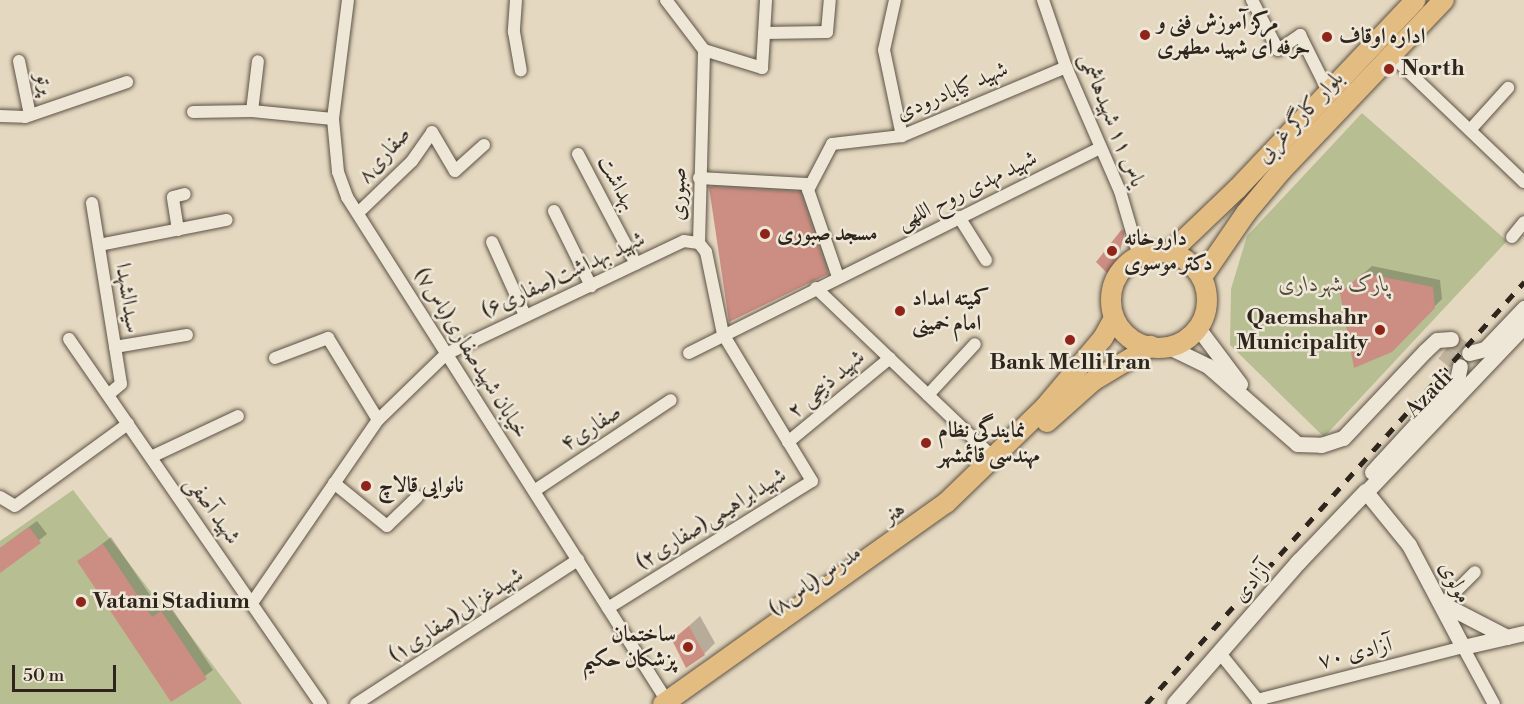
<!DOCTYPE html>
<meta charset="utf-8">
<style>
body{margin:0}
#map{position:relative;width:1524px;height:704px;overflow:hidden;background:#e5d8c0;font-family:"Libre Bodoni",Amiri,serif}
div>[style]{position:absolute}
[style*='--x']{left:calc(var(--x)*1px);top:calc(var(--y)*1px);width:calc(var(--w)*1px);rotate:calc(var(--a)*1deg)}
.green>*{inset:0;background:#b6be92}
.shadow>*{inset:0;background:#0003}
.building>*{inset:0;background:#cc8e83}
.tertiary-tunnel>*{height:15px;margin-top:-7.5px;transform-origin:0;background:repeating-linear-gradient(90deg,#c0b49f 0 15px,transparent 0 23px)}
.roads{filter:drop-shadow(0 0 2px #5c5245) drop-shadow(0 0 2px #5c5245)}
.minor>*{height:12px;margin:-6px;padding:0 6px;transform-origin:6px;border-radius:6px;background:#eee6d6}
.tertiary>*{height:15px;margin:-7.5px;padding:0 7.5px;transform-origin:7.5px;border-radius:7.5px;background:#eee6d6}
.secondary>*{height:16px;margin:-8px;padding:0 8px;transform-origin:8px;border-radius:8px;background:#eee6d6}
.primary>*{height:20px;margin:-10px;padding:0 10px;transform-origin:10px;border-radius:10px;background:#e2bc80}
.primary>.ring{margin:-10px;padding:0;box-sizing:content-box;background:none;border:20px solid #e2bc80;border-radius:50%}
.rail>*{height:4.5px;margin-top:-2.25px;transform-origin:0;background:repeating-linear-gradient(90deg,#2e251c 0 10px,transparent 0 20px)}
.dots>*{width:16px;height:16px;translate:-50% -50%;box-sizing:border-box;border:3px solid #eee6d6;border-radius:50%}
span{translate:-50% -50%;white-space:nowrap;text-align:center;line-height:1.15;-webkit-text-stroke:5px #eee6d6;paint-order:stroke}
.poi-label{font-size:22px;color:#2e251c;font-weight:700}
.left{translate:0 -50%;text-align:left}
.right{translate:-100% -50%;text-align:right}
.street-label{font-size:22px;color:#2e251c}
.park-label{font-size:22px;color:#504b3a;font-style:italic}
.scale{position:absolute;left:12px;top:665px;width:104px;height:27px;box-sizing:border-box;border:3px solid #2e251c;border-top:0;padding-left:8px;font-size:18px;line-height:21px;white-space:nowrap;color:#2e251c;-webkit-text-stroke:4px #eee6d6;paint-order:stroke}
</style>
<div id="map">
<div class="green">
<i style="clip-path:polygon(1362px 113px,1507px 241px,1324px 437px,1230px 345px,1231px 289px,1247px 236px)"></i>
<i style="clip-path:polygon(73px 490px,154px 596px,170px 608px,242px 704px,0 704px,0 541px)"></i>
</div>
<div class="shadow">
<i style="clip-path:polygon(718px 180px,807px 185px,835px 265px,827px 273px,710px 187px)"></i>
<i style="clip-path:polygon(1126px 227px,1115px 273px,1112px 276px,1098px 262px)"></i>
<i style="clip-path:polygon(1372px 266px,1440px 280px,1442px 299px,1391px 350px,1349px 286px)"></i>
<i style="clip-path:polygon(37px 521px,47px 534px,0 571px,0 548px)"></i>
<i style="clip-path:polygon(111px 537px,160px 610px,169px 604px,213px 670px,172px 700px,79px 562px)"></i>
<i style="clip-path:polygon(700px 616px,715px 643px,704px 654px,673px 640px)"></i>
</div>
<div class="building">
<i style="clip-path:polygon(709px 187px,800px 192px,828px 274px,729px 322px)"></i>
<i style="clip-path:polygon(1122px 229px,1124px 234px,1112px 278px,1096px 262px)"></i>
<i style="clip-path:polygon(1363px 273px,1433px 287px,1435px 308px,1392px 352px,1354px 368px,1340px 293px)"></i>
<i style="clip-path:polygon(29px 527px,41px 543px,0 573px,0 548px)"></i>
<i style="clip-path:polygon(103px 544px,152px 617px,161px 611px,207px 679px,171px 702px,77px 561px)"></i>
<i style="clip-path:polygon(689px 626px,705px 655px,686px 668px,672px 640px)"></i>
</div>
<div class="tertiary-tunnel">
<i style="--x:1451;--y:339;--w:23;--a:38"></i>
<i style="--x:1443;--y:352;--w:22;--a:39"></i>
</div>
<div class="roads">
<div class="minor">
<i style="--x:348;--y:0;--w:120;--a:97.2"></i>
<i style="--x:333;--y:119;--w:53;--a:84.6"></i>
<i style="--x:338;--y:172;--w:27;--a:70"></i>
<i style="--x:347;--y:197;--w:597;--a:57.59"></i>
<i style="--x:516;--y:0;--w:32;--a:94"></i>
<i style="--x:514;--y:32;--w:39;--a:80"></i>
<i style="--x:666;--y:0;--w:63;--a:52.8"></i>
<i style="--x:895;--y:0;--w:51;--a:102.4"></i>
<i style="--x:884;--y:50;--w:88;--a:78.2"></i>
<i style="--x:1043;--y:0;--w:71;--a:71.1"></i>
<i style="--x:1066;--y:67;--w:135;--a:66.5"></i>
<i style="--x:1120;--y:191;--w:68;--a:73.7"></i>
<i style="--x:1252;--y:0;--w:56;--a:62.5"></i>
<i style="--x:1278;--y:50;--w:27;--a:-34"></i>
<i style="--x:1300;--y:35;--w:63;--a:63.4"></i>
<i style="--x:764;--y:33;--w:63;--a:-0.9"></i>
<i style="--x:827;--y:32;--w:32;--a:-85"></i>
<i style="--x:704;--y:50;--w:61;--a:17.2"></i>
<i style="--x:762;--y:68;--w:68;--a:-86.6"></i>
<i style="--x:1391;--y:55;--w:184;--a:43.7"></i>
<i style="--x:19;--y:61;--w:55;--a:78.5"></i>
<i style="--x:252;--y:111;--w:50;--a:-83.2"></i>
<i style="--x:193;--y:112;--w:59;--a:-1"></i>
<i style="--x:252;--y:111;--w:81;--a:5.6"></i>
<i style="--x:0;--y:116;--w:25;--a:2"></i>
<i style="--x:25;--y:117;--w:108;--a:-18.9"></i>
<i style="--x:1470;--y:130;--w:57;--a:-47.9"></i>
<i style="--x:578;--y:154;--w:124;--a:62.2"></i>
<i style="--x:699;--y:178;--w:107;--a:3.2"></i>
<i style="--x:806;--y:184;--w:98;--a:71"></i>
<i style="--x:808;--y:190;--w:52;--a:-62.4"></i>
<i style="--x:832;--y:144;--w:70;--a:-6.5"></i>
<i style="--x:902;--y:136;--w:178;--a:-22.8"></i>
<i style="--x:92;--y:203;--w:183;--a:80.9"></i>
<i style="--x:121;--y:384;--w:17;--a:140"></i>
<i style="--x:554;--y:211;--w:84;--a:63.7"></i>
<i style="--x:358;--y:213;--w:75;--a:-43.9"></i>
<i style="--x:412;--y:161;--w:35;--a:-55"></i>
<i style="--x:432;--y:132;--w:45;--a:59.5"></i>
<i style="--x:455;--y:171;--w:39;--a:-42"></i>
<i style="--x:959;--y:217;--w:51;--a:57.9"></i>
<i style="--x:178;--y:230;--w:33;--a:-99"></i>
<i style="--x:173;--y:197;--w:12;--a:-14"></i>
<i style="--x:1512;--y:237;--w:19;--a:-51"></i>
<i style="--x:492;--y:242;--w:80;--a:65.7"></i>
<i style="--x:99;--y:245;--w:130;--a:-11.1"></i>
<i style="--x:816;--y:288;--w:248;--a:43.7"></i>
<i style="--x:69;--y:339;--w:444;--a:55.4"></i>
<i style="--x:115;--y:347;--w:73;--a:-9.5"></i>
<i style="--x:689;--y:353;--w:459;--a:-26.5"></i>
<i style="--x:275;--y:358;--w:57;--a:-20.7"></i>
<i style="--x:328;--y:338;--w:96;--a:58.6"></i>
<i style="--x:928;--y:395;--w:69;--a:-47.3"></i>
<i style="--x:788;--y:442;--w:132;--a:-39.5"></i>
<i style="--x:151;--y:457;--w:96;--a:-25.2"></i>
<i style="--x:334;--y:483;--w:68;--a:39.1"></i>
<i style="--x:387;--y:526;--w:42;--a:-44"></i>
<i style="--x:534;--y:491;--w:164;--a:-33.6"></i>
<i style="--x:0;--y:497;--w:17;--a:31"></i>
<i style="--x:15;--y:506;--w:140;--a:-36"></i>
<i style="--x:252;--y:603;--w:222;--a:-55.5"></i>
<i style="--x:378;--y:420;--w:95;--a:-44.1"></i>
<i style="--x:446;--y:354;--w:263;--a:-25.4"></i>
<i style="--x:684;--y:241;--w:15;--a:8"></i>
<i style="--x:1443;--y:604;--w:45;--a:-45"></i>
<i style="--x:608;--y:608;--w:240;--a:-31.9"></i>
<i style="--x:812;--y:481;--w:172;--a:-121.2"></i>
<i style="--x:723;--y:334;--w:84;--a:-101.7"></i>
<i style="--x:706;--y:252;--w:11;--a:-128"></i>
<i style="--x:699;--y:243;--w:193;--a:-88.5"></i>
<i style="--x:1219;--y:652;--w:67;--a:51.1"></i>
<i style="--x:1257;--y:700;--w:213;--a:-14.4"></i>
<i style="--x:1463;--y:647;--w:65;--a:61.5"></i>
<i style="--x:356;--y:704;--w:265;--a:-33"></i>
</div>
<div class="tertiary">
<i style="--x:1198;--y:328;--w:70;--a:53.1"></i>
<i style="--x:1169;--y:347;--w:43;--a:26"></i>
<i style="--x:1208;--y:366;--w:118;--a:41.2"></i>
<i style="--x:1297;--y:444;--w:24;--a:2"></i>
<i style="--x:1321;--y:445;--w:23;--a:-18"></i>
<i style="--x:1343;--y:438;--w:120;--a:-46.7"></i>
<i style="--x:1425;--y:351;--w:16;--a:-43"></i>
<i style="--x:1437;--y:340;--w:14;--a:-4"></i>
<i style="--x:1469;--y:353;--w:16;--a:-14"></i>
<i style="--x:1485;--y:349;--w:57;--a:-46.4"></i>
<i style="--x:1372;--y:472;--w:125;--a:-47.3"></i>
<i style="--x:1457;--y:380;--w:14;--a:-78"></i>
<i style="--x:1366;--y:492;--w:68;--a:50.9"></i>
<i style="--x:1409;--y:545;--w:115;--a:62.1"></i>
<i style="--x:1463;--y:647;--w:63;--a:-12.9"></i>
<i style="--x:1366;--y:492;--w:229;--a:-46.4"></i>
<i style="--x:1443;--y:604;--w:72;--a:27.3"></i>
</div>
<div class="secondary">
<i style="--x:1175;--y:704;--w:189;--a:-48.9"></i>
<i style="--x:1299;--y:562;--w:97;--a:-46.3"></i>
</div>
<div class="primary">
<i class="ring" style="left:1111px;top:252px;width:76px;height:76px"></i>
<i style="--x:1170;--y:253;--w:93;--a:-43.7"></i>
<i style="--x:1237;--y:189;--w:260;--a:-46.6"></i>
<i style="--x:1202;--y:277;--w:78;--a:-55.5"></i>
<i style="--x:1246;--y:213;--w:56;--a:-50.1"></i>
<i style="--x:1282;--y:170;--w:235;--a:-46.4"></i>
<i style="--x:1047;--y:422;--w:62;--a:-41.7"></i>
<i style="--x:1093;--y:381;--w:68;--a:-31.1"></i>
<i style="--x:663;--y:704;--w:347;--a:-35.4"></i>
<i style="--x:946;--y:503;--w:138;--a:-44.1"></i>
<i style="--x:1045;--y:407;--w:90;--a:-50"></i>
<i style="--x:1103;--y:338;--w:23;--a:-61"></i>
</div>
</div>
<div class="rail">
<i style="--x:1146;--y:704;--w:567;--a:-48.15"></i>
</div>
<div class="dots">
<i style="left:1145px;top:35px;background:#8f2418"></i>
<i style="left:1327px;top:37px;background:#8f2418"></i>
<i style="left:1389px;top:69px;background:#8f2418"></i>
<i style="left:765px;top:234px;background:#8f2418"></i>
<i style="left:1112px;top:251px;background:#8f2418"></i>
<i style="left:900px;top:311px;background:#8f2418"></i>
<i style="left:1380px;top:330px;background:#8f2418"></i>
<i style="left:1070px;top:340px;background:#8f2418"></i>
<i style="left:926px;top:443px;background:#8f2418"></i>
<i style="left:366px;top:486px;background:#8f2418"></i>
<i style="left:81px;top:602px;background:#8f2418"></i>
<i style="left:688px;top:647px;background:#8f2418"></i>
</div>
<div class="poi-label">
<span class="left" style="left:1157px;top:35px">مرکز آموزش فنی و<br>حرفه ای شهید مطهری</span>
<span class="left" style="left:1339px;top:37px">اداره اوقاف</span>
<span class="left" style="left:1401px;top:69px">North</span>
<span class="left" style="left:777px;top:234px">مسجد صبوری</span>
<span class="left" style="left:1124px;top:251px">داروخانه<br>دکتر موسوی</span>
<span class="left" style="left:912px;top:311px">کمیته امداد<br>امام خمینی</span>
<span class="right" style="left:1368px;top:330px">Qaemshahr<br>Municipality</span>
<span style="left:1070px;top:363px">Bank Melli Iran</span>
<span class="left" style="left:938px;top:443px">نمایندگی نظام<br>مهندسی قائمشهر</span>
<span class="left" style="left:378px;top:486px">نانوایی قالاچ</span>
<span class="left" style="left:93px;top:602px">Vatani Stadium</span>
<span class="right" style="left:676px;top:647px">ساختمان<br>پزشکان حکیم</span>
</div>
<div class="street-label">
<span style="left:45px;top:84px;rotate:78deg">پرتو</span>
<span style="left:952px;top:91px;rotate:-23deg">شهید کیابادرودی</span>
<span style="left:1300px;top:117px;rotate:-47deg">بلوار کارگر غربی</span>
<span style="left:1112px;top:120px;rotate:68deg">یاس ۱۱ شهیدهاشمی</span>
<span style="left:384px;top:155px;rotate:-48deg">صفاری۸</span>
<span style="left:617px;top:183px;rotate:62deg">بهداشت</span>
<span style="left:967px;top:190px;rotate:-26deg">شهید مهدی روح اللهی</span>
<span style="left:678px;top:194px;rotate:-89deg">صبوری</span>
<span style="left:563px;top:275px;rotate:-25deg">شهید بهداشت(صفاری۶)</span>
<span style="left:128px;top:298px;rotate:81deg">سیدالشهدا</span>
<span style="left:471px;top:353px;rotate:58deg">خیابان شهیدصفاری(یاس۷)</span>
<span style="left:826px;top:384px;rotate:-40deg">شهید ذبیحی ۲</span>
<span style="left:1429px;top:394px;rotate:-46deg">Azadi</span>
<span style="left:591px;top:428px;rotate:-33deg">صفاری۴</span>
<span style="left:213px;top:510px;rotate:55deg">شهید آصفی</span>
<span style="left:894px;top:513px;rotate:-36deg">هنر</span>
<span style="left:711px;top:519px;rotate:-32deg">شهیدابراهیمی(صفاری۲)</span>
<span style="left:815px;top:581px;rotate:-35deg">مدرس(یاس۸)</span>
<span style="left:1252px;top:582px;rotate:-49deg">آزادی</span>
<span style="left:1455px;top:582px;rotate:62deg">مولوی</span>
<span style="left:456px;top:615px;rotate:-33deg">شهیدغزالی(صفاری۱)</span>
<span style="left:1355px;top:653px;rotate:-14deg">آزادی ۷۰</span>
</div>
<div class="park-label">
<span style="left:1334px;top:285px">پارک شهرداری</span>
</div>
<div class="scale">50 m</div>
</div>
